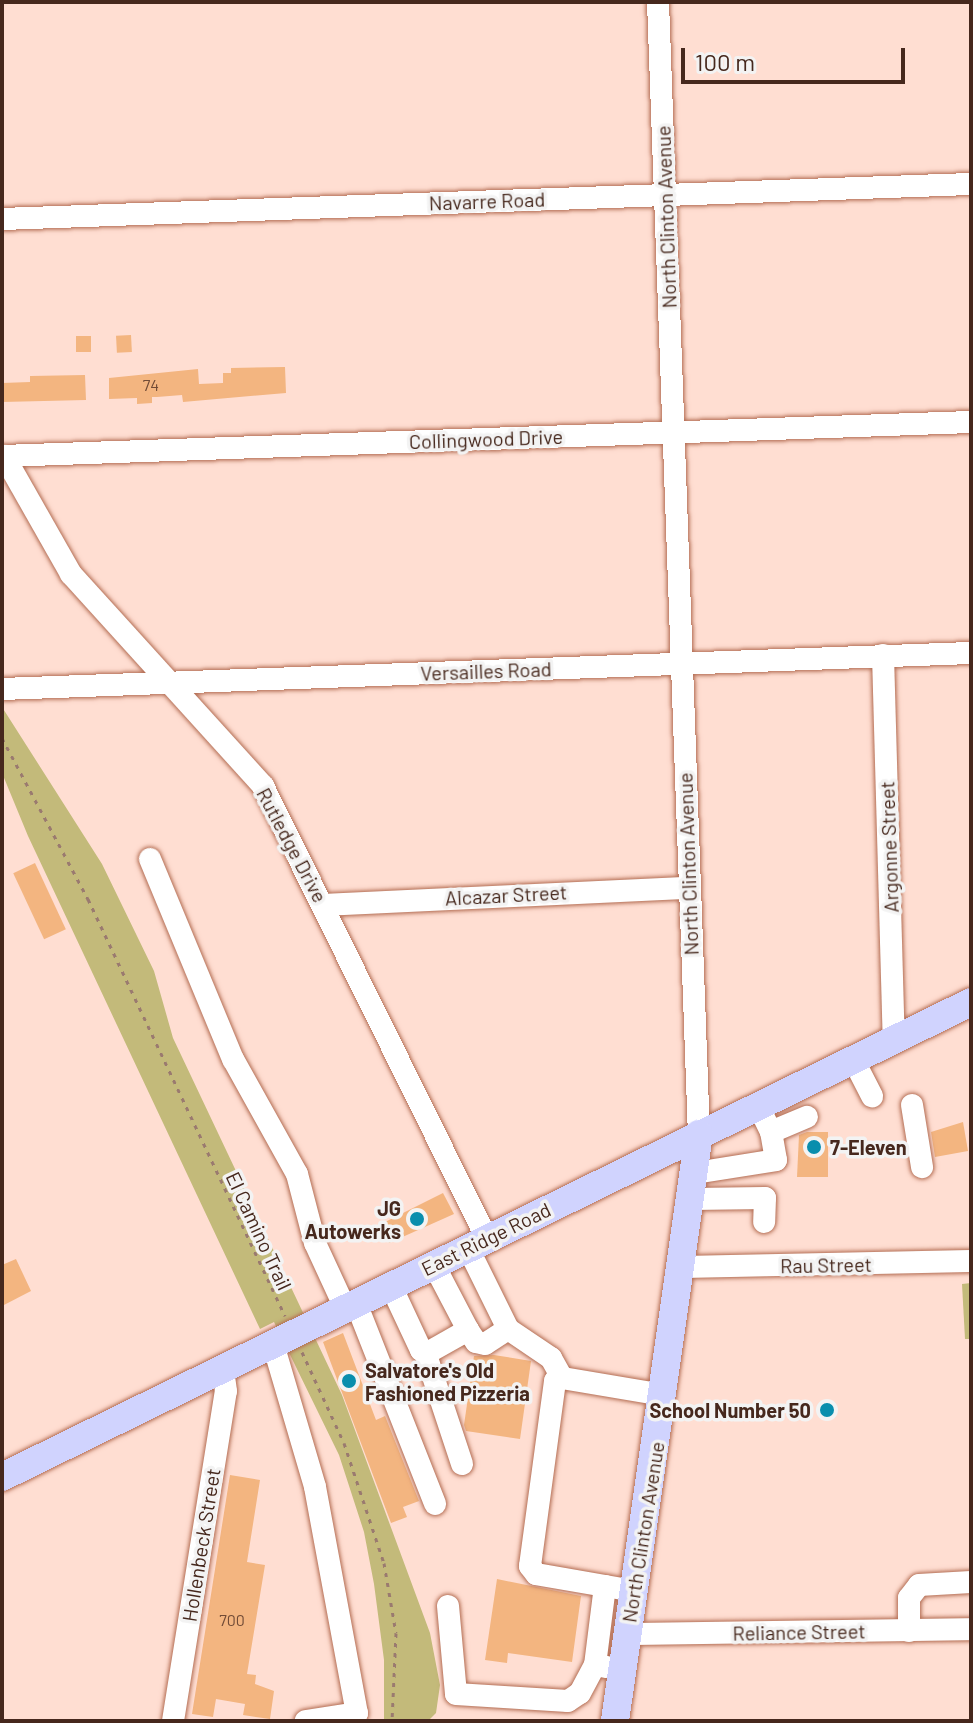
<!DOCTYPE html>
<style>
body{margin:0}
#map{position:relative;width:973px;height:1723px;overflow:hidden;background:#ffded2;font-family:Barlow,sans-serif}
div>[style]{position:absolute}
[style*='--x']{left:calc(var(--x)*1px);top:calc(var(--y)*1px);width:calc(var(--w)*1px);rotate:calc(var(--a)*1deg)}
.green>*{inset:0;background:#c3ba7a}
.building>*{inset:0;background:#f3b580;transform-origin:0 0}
.path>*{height:3px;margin-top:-1.5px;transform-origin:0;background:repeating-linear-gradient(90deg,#9a7a6f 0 4px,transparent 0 10px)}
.roads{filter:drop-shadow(0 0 2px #b46d53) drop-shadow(0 0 2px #b46d53)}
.minor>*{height:22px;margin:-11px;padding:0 11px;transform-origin:11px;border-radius:11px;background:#fff}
.major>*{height:28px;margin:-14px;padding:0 14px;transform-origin:14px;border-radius:14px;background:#d0d3fe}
.dots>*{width:22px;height:22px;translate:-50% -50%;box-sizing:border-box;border:4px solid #f3f3f3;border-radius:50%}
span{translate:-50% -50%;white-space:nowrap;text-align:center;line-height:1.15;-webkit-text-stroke:7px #f3f3f3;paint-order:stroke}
.number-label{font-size:16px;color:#714b36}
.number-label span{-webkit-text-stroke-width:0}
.street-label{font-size:20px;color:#46281d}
.poi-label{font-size:20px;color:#46281d;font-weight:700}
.left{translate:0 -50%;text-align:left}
.right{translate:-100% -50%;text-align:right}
.frame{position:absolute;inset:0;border:4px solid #46281d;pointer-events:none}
.scale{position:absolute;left:681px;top:48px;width:224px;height:36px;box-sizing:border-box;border:4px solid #46281d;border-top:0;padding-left:10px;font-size:24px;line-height:28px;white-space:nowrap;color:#46281d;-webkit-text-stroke:6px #f3f3f3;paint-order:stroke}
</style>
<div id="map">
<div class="green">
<i style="clip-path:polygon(2px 707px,102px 864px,154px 971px,173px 1038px,342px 1395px,430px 1633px,440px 1685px,436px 1713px,428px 1721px,384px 1721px,384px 1660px,374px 1584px,364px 1532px,339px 1455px,274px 1322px,260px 1329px,28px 836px,2px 773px)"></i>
<i style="clip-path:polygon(971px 1283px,971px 1339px,965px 1339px,962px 1284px)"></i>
</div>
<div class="building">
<i style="left:131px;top:335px;width:17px;height:15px;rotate:87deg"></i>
<i style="left:91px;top:336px;width:16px;height:15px;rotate:90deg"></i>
<i style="clip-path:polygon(285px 367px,286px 393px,183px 402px,182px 395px,157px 397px,152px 397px,152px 403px,137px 404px,137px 398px,109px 399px,109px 378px,198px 369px,199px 384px,223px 383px,223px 373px,231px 373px,231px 368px)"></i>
<i style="clip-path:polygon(85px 375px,86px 400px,2px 402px,2px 383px,30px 382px,30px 376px)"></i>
<i style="left:35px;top:863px;width:73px;height:24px;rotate:65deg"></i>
<i style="clip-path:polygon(963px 1122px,968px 1151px,935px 1157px,931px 1132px)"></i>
<i style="clip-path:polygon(807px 1132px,828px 1132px,828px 1177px,797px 1177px,799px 1135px)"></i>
<i style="clip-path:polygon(443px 1193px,454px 1214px,389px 1243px,381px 1224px)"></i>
<i style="clip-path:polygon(16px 1259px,31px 1291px,2px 1306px,2px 1265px)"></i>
<i style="clip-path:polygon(343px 1333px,376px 1420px,385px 1416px,419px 1501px,403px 1507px,407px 1517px,391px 1523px,323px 1342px)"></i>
<i style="clip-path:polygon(494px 1355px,531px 1361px,520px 1439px,466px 1431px,464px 1425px,474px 1356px)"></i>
<i style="clip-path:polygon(230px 1475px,260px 1480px,247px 1562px,265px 1565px,247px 1674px,256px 1675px,255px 1684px,274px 1691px,270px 1719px,243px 1715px,245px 1704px,216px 1699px,213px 1717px,192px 1714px)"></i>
<i style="clip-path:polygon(497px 1579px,581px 1596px,572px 1662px,508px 1653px,507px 1663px,485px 1660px)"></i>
</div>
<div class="path">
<i style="--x:2;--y:738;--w:183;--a:61.9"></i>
<i style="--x:88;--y:899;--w:461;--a:64.7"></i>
<i style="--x:302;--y:1352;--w:100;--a:65.2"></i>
<i style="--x:344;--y:1443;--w:126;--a:71.6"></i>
<i style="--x:384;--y:1563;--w:71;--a:80.3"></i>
<i style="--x:396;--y:1633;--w:88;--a:92.6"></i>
</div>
<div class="roads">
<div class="minor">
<i style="--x:658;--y:2;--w:1133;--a:87.93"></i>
<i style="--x:2;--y:219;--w:970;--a:-2.07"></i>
<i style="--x:2;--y:456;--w:970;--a:-2.01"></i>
<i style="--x:4;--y:456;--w:136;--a:60.4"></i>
<i style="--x:71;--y:574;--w:286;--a:47.8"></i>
<i style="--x:263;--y:786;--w:505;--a:63.69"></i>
<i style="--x:883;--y:655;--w:383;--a:88.4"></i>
<i style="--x:2;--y:689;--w:970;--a:-2.13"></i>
<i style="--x:150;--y:859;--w:217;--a:67.5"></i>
<i style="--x:233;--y:1059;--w:132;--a:60.9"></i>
<i style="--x:297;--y:1174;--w:71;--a:75.4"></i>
<i style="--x:315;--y:1243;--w:72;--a:65.2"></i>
<i style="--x:323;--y:905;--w:366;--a:-2.7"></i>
<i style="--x:853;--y:1059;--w:42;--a:62.8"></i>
<i style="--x:912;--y:1105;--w:63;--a:80.8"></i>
<i style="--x:771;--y:1132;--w:39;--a:-23"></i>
<i style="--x:695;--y:1173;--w:82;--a:-9.1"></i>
<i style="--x:776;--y:1160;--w:28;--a:-100"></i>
<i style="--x:771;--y:1132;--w:30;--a:-116"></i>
<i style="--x:692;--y:1199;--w:73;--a:-0.8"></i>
<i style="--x:765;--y:1198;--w:24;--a:92"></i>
<i style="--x:468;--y:1248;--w:90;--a:63.7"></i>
<i style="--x:508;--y:1329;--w:27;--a:147"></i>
<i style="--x:485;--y:1344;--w:9;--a:-167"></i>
<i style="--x:476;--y:1342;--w:14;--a:-124"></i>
<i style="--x:682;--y:1267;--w:289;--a:-1.2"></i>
<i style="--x:391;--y:1286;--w:71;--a:64.9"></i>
<i style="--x:421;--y:1350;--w:8;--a:14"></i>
<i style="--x:429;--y:1352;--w:45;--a:-29.4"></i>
<i style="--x:468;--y:1330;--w:73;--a:-117.6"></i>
<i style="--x:356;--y:1303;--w:216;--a:68.5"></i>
<i style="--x:508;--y:1329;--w:52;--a:34"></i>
<i style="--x:551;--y:1358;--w:23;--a:61"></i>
<i style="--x:273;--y:1344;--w:149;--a:73.6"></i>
<i style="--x:315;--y:1487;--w:230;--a:79.5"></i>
<i style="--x:357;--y:1713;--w:52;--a:171.1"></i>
<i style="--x:425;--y:1352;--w:118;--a:71.7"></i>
<i style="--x:605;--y:1586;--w:80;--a:97.2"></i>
<i style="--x:595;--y:1665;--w:11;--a:10"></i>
<i style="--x:634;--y:1591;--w:99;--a:-170.2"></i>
<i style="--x:536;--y:1574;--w:10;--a:-127"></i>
<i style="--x:530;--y:1566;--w:187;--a:-82.3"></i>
<i style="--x:555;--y:1381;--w:8;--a:-23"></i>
<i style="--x:562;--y:1378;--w:103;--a:9.5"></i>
<i style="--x:448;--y:1606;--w:88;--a:84.8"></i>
<i style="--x:456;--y:1694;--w:112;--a:3.6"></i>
<i style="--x:568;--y:1701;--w:14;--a:-34"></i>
<i style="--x:580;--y:1693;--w:32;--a:-62"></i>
<i style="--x:909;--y:1631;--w:33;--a:-90"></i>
<i style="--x:909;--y:1598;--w:16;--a:-52"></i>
<i style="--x:919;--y:1585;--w:52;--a:-3.3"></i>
<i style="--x:627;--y:1634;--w:344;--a:-0.8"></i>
<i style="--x:173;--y:1721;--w:334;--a:-80.9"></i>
<i style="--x:226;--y:1391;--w:22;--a:-98"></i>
</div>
<div class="major">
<i style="--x:2;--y:1477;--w:1079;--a:-26.11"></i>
<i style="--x:615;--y:1721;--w:593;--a:-81.86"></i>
</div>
</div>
<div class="dots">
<i style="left:814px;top:1147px;background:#098ead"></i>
<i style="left:417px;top:1219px;background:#098ead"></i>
<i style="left:349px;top:1381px;background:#098ead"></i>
<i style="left:827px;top:1410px;background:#098ead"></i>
</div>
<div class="number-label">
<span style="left:151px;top:385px">74</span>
<span style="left:232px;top:1620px">700</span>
</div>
<div class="street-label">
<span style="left:487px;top:201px;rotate:-2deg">Navarre Road</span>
<span style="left:666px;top:217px;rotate:-92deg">North Clinton Avenue</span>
<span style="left:486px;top:439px;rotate:-2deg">Collingwood Drive</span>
<span style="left:486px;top:671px;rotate:-2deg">Versailles Road</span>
<span style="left:292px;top:845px;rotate:62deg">Rutledge Drive</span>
<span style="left:889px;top:847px;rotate:-92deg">Argonne Street</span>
<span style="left:688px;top:864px;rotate:-92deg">North Clinton Avenue</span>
<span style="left:506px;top:895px;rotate:-3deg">Alcazar Street</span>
<span style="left:259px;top:1231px;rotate:65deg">El Camino Trail</span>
<span style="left:486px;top:1239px;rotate:-26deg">East Ridge Road</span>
<span style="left:826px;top:1265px;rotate:-1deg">Rau Street</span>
<span style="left:643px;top:1532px;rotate:-81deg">North Clinton Avenue</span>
<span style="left:201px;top:1545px;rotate:-81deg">Hollenbeck Street</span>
<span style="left:799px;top:1632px;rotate:-1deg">Reliance Street</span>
</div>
<div class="poi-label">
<span class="left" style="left:830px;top:1147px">7-Eleven</span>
<span class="right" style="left:401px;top:1220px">JG<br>Autowerks</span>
<span class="left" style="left:365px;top:1382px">Salvatore's Old<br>Fashioned Pizzeria</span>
<span class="right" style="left:811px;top:1410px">School Number 50</span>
</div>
<div class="frame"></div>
<div class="scale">100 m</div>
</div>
